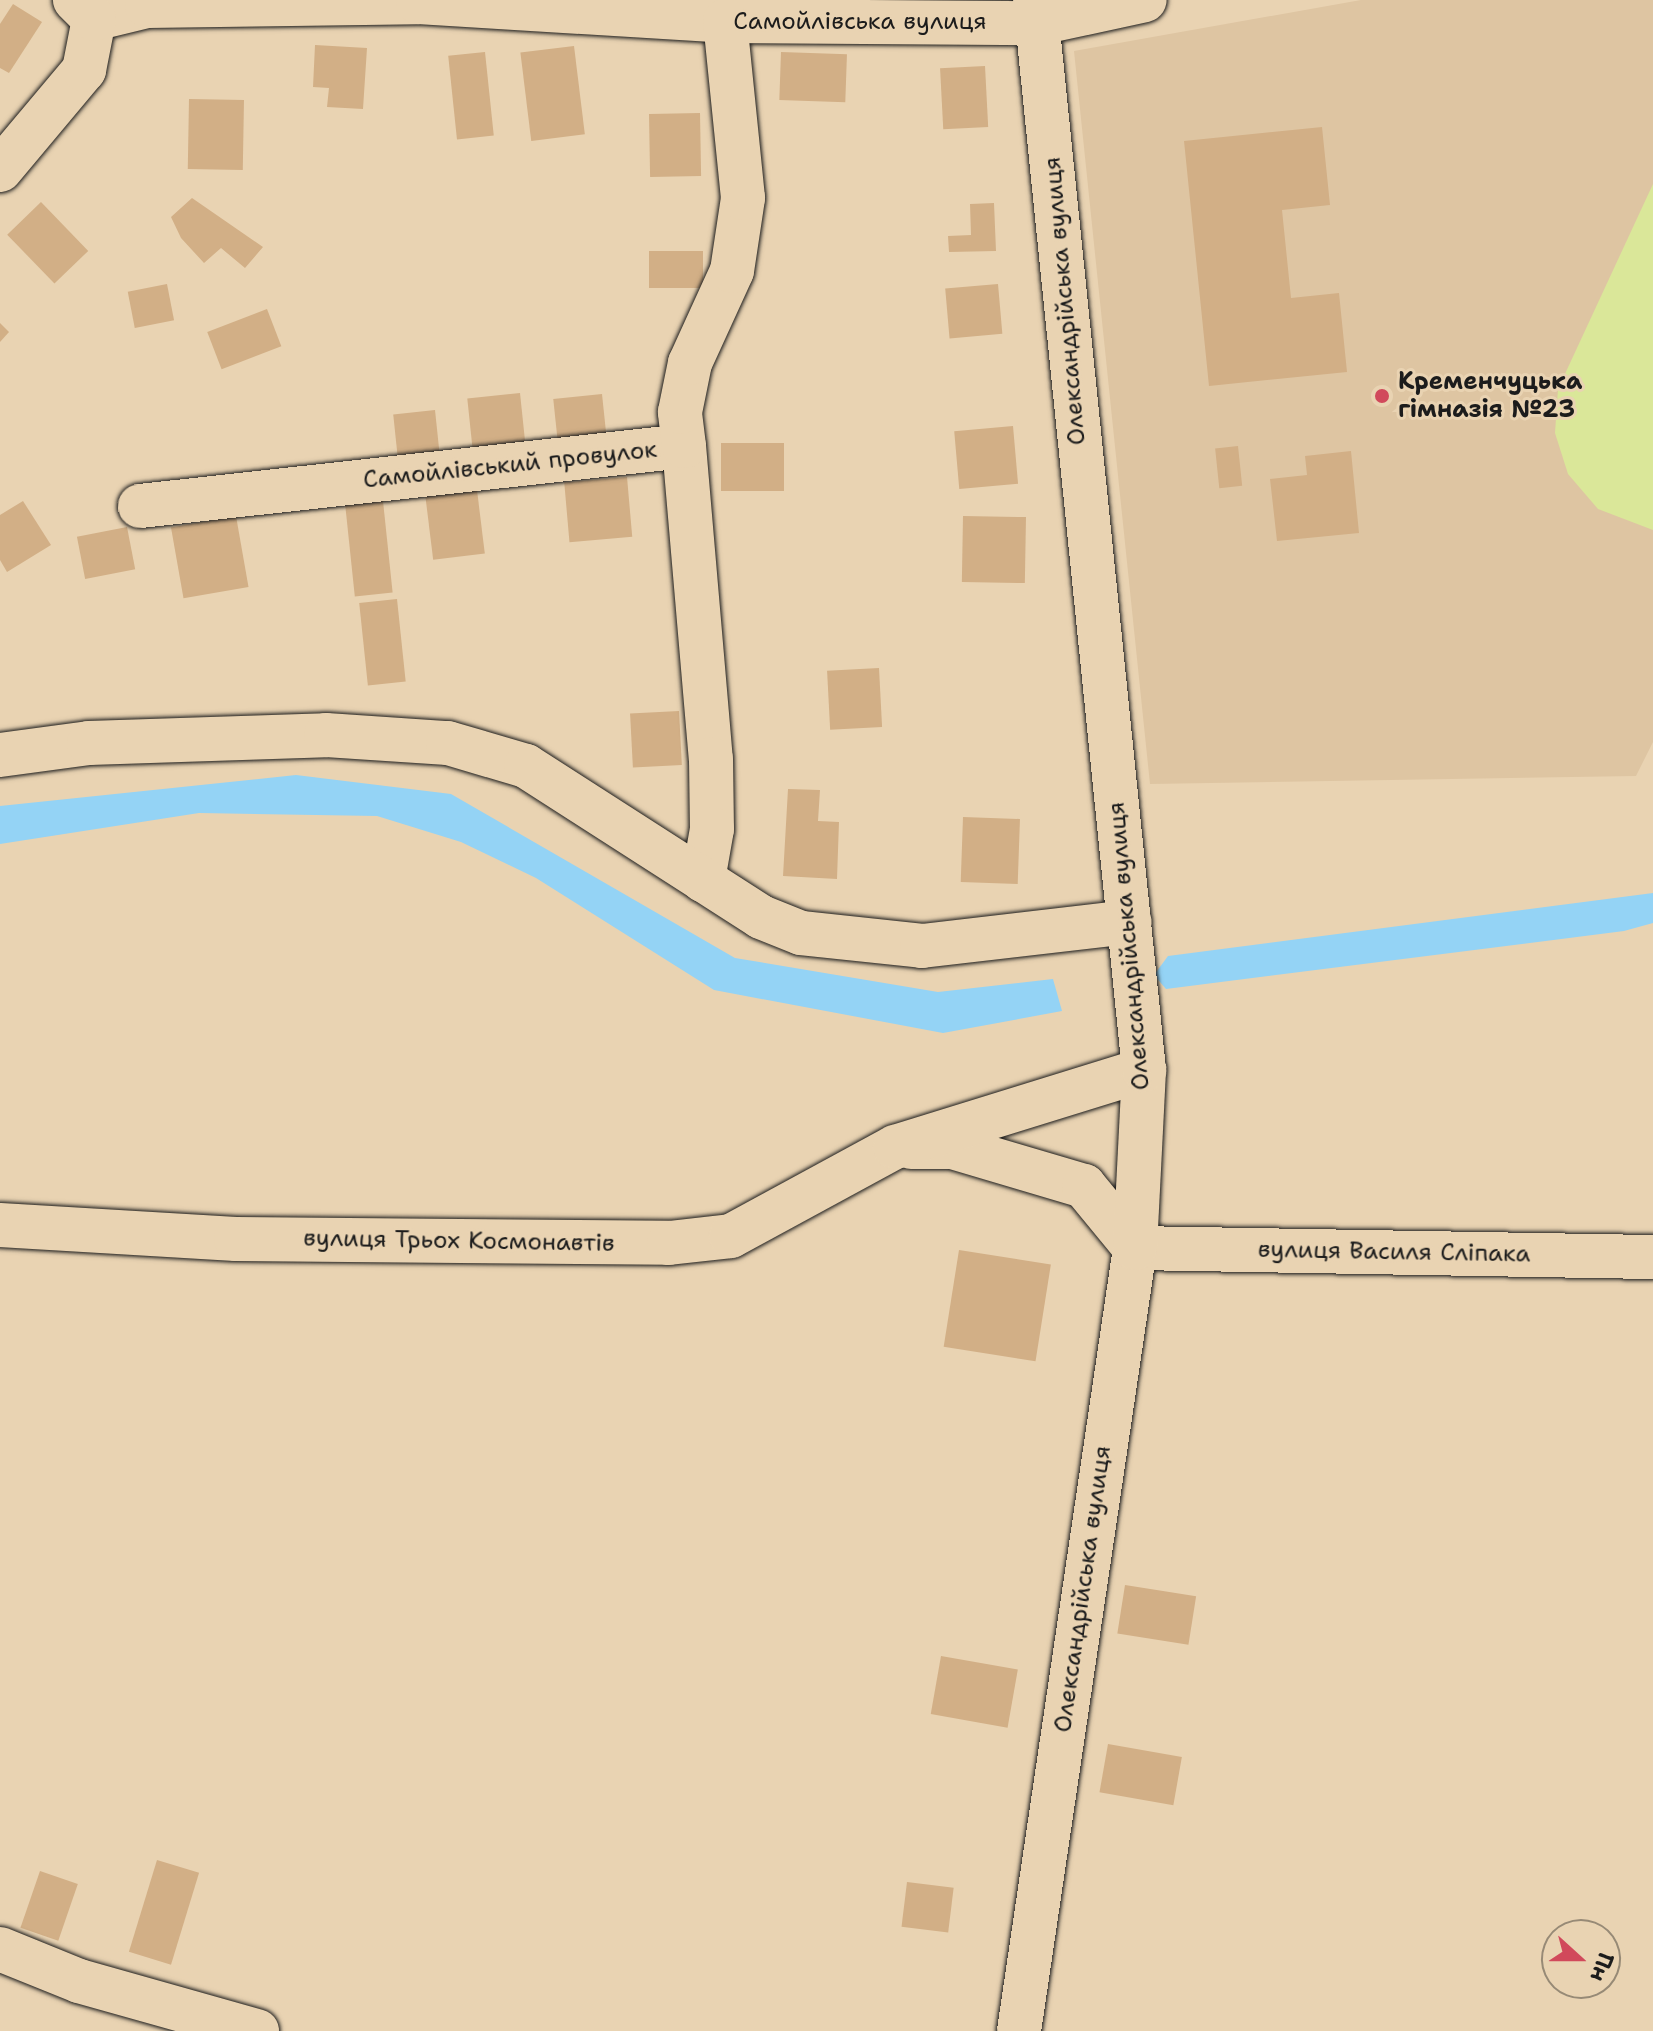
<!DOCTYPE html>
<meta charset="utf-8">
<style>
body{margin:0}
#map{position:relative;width:1653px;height:2031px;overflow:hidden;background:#e9d3b2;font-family:"Shantell Sans",sans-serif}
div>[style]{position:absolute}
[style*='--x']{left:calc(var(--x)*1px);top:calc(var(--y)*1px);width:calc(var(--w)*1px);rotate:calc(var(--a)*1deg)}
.built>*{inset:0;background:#dec5a2}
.green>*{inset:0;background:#dae799}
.water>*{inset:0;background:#94d3f5}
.building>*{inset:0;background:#d2af86;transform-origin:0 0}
.roads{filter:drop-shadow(0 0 2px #1c1c1c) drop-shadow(0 0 2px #1c1c1c)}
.minor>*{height:44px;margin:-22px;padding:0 22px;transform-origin:22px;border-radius:22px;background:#e9d3b2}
.dots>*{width:22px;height:22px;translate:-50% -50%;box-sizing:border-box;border:4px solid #e9d3b2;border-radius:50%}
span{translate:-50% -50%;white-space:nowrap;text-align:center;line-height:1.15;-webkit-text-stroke:6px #e9d3b2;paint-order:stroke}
.street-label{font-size:24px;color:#1c1c1c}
.poi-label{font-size:24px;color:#1c1c1c;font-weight:700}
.left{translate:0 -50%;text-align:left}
.north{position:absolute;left:1541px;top:1919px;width:80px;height:80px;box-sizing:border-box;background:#e9d3b2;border:2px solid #978a76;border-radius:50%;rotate:111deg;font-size:22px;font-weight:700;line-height:32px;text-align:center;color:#1c1c1c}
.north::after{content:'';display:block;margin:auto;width:28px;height:36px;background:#d1495b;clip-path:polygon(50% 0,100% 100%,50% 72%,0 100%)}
</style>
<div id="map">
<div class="built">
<i style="clip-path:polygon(1361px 0,1653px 0,1653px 742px,1636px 776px,1150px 784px,1074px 51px)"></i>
</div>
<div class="green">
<i style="clip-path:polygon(1653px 184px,1653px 530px,1598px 509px,1568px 474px,1555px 433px,1558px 389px)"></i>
</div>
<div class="water">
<i style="clip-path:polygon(296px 775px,451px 794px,735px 958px,938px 992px,1053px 979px,1062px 1011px,943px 1033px,714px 990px,536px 878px,461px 842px,377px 816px,199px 813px,0 844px,0 806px)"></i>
<i style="clip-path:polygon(1653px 893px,1653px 923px,1624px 931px,1166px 989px,1154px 975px,1168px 956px)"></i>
</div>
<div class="building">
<i style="clip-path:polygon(13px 4px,42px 22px,9px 73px,0 68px,0 24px)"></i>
<i style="clip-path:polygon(315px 45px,367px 48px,363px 109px,327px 107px,329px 88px,313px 87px)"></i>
<i style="left:574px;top:46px;width:89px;height:54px;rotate:83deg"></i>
<i style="left:485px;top:52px;width:84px;height:37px;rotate:84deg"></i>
<i style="left:781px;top:52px;width:66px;height:48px;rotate:2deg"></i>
<i style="left:985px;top:66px;width:61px;height:45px;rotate:87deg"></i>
<i style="left:189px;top:99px;width:55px;height:70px;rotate:1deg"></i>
<i style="left:700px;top:113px;width:63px;height:51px;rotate:89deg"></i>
<i style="clip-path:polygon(1322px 127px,1330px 205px,1282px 210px,1291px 298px,1339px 293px,1347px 372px,1209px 386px,1184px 141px)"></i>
<i style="clip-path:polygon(192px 198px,263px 247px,245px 268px,221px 248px,204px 263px,181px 238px,171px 217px)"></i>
<i style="left:41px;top:202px;width:68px;height:47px;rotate:46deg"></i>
<i style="clip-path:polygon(994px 203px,996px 251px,949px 252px,948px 236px,971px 235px,970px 204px)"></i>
<i style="left:649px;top:251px;width:54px;height:37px"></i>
<i style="left:167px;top:284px;width:37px;height:40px;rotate:79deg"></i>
<i style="left:998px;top:284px;width:50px;height:53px;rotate:85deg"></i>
<i style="left:267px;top:309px;width:40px;height:64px;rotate:69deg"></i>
<i style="clip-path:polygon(0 323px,9px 332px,0 342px)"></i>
<i style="left:520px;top:393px;width:53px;height:53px;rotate:84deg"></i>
<i style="left:602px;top:394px;width:46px;height:49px;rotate:84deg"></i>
<i style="left:435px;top:410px;width:47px;height:42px;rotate:84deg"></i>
<i style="left:1013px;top:426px;width:58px;height:59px;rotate:85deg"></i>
<i style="left:721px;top:443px;width:63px;height:48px"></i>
<i style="left:1238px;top:446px;width:40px;height:23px;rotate:84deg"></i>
<i style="clip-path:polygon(1351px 451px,1359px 533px,1277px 541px,1270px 479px,1307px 475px,1305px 456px)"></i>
<i style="left:627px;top:477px;width:60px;height:63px;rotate:85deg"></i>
<i style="left:477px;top:490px;width:64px;height:52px;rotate:83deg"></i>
<i style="clip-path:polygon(23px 501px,51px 545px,7px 572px,0 560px,0 515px)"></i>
<i style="left:383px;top:501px;width:92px;height:38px;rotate:84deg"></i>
<i style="left:236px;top:516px;width:72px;height:66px;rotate:80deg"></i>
<i style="left:963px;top:516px;width:63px;height:66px;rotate:1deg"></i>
<i style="left:127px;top:527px;width:43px;height:51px;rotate:79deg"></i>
<i style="left:397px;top:599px;width:83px;height:38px;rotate:84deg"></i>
<i style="left:879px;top:668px;width:59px;height:52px;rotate:87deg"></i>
<i style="left:679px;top:711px;width:54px;height:49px;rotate:87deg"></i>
<i style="clip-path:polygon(788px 789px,820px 790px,818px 821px,839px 822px,837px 879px,783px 876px)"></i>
<i style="left:963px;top:817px;width:57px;height:65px;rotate:2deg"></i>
<i style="left:959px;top:1250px;width:93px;height:98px;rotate:9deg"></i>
<i style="left:1125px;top:1585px;width:72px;height:49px;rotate:9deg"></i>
<i style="left:941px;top:1656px;width:78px;height:59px;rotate:10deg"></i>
<i style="left:1108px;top:1744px;width:75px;height:49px;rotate:10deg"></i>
<i style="left:157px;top:1860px;width:44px;height:96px;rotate:17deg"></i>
<i style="left:40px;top:1871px;width:40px;height:60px;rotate:19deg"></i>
<i style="left:907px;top:1882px;width:47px;height:45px;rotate:7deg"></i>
</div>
<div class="roads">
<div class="minor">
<i style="--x:94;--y:19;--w:55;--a:-13.8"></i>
<i style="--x:147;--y:6;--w:271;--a:-0.8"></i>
<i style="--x:418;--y:2;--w:308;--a:3.5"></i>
<i style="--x:725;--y:21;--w:314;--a:0.4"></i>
<i style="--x:1039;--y:23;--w:108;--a:-12.2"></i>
<i style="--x:0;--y:170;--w:131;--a:-50"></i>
<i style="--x:84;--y:70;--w:52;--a:-78.9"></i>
<i style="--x:94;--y:19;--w:27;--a:-135"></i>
<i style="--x:684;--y:446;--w:314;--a:85.1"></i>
<i style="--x:711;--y:759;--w:70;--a:89.2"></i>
<i style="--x:712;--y:829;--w:52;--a:100"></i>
<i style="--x:140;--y:506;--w:547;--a:-6.29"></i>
<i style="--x:684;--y:446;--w:34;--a:-97"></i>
<i style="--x:680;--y:412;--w:50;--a:-78.5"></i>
<i style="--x:690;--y:363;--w:101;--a:-65.5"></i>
<i style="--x:732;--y:271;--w:74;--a:-81.4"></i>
<i style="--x:743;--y:198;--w:178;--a:-95.8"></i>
<i style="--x:0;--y:755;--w:90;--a:-7.7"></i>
<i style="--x:89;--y:743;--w:237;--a:-1.9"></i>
<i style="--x:326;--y:735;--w:122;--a:3.8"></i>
<i style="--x:448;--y:743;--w:81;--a:16.4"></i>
<i style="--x:526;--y:766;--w:279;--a:32.7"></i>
<i style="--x:761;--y:917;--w:43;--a:21.8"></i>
<i style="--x:801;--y:933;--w:122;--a:6.1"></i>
<i style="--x:922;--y:946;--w:209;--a:-6.6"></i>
<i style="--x:911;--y:1147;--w:41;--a:0"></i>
<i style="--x:952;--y:1147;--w:138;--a:16.5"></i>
<i style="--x:1084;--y:1186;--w:80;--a:50.6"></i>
<i style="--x:1135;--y:1248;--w:518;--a:1"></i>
<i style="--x:0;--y:1225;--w:236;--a:3.4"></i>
<i style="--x:236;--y:1239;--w:433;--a:0.5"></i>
<i style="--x:669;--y:1243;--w:62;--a:-6.4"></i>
<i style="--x:731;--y:1236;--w:187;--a:-28.5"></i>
<i style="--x:895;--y:1147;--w:261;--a:-17.2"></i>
<i style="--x:0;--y:1949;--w:85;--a:22.1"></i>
<i style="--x:79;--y:1981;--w:185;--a:15.7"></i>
<i style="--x:1019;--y:2031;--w:792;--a:-81.57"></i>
<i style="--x:1135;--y:1248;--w:178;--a:-87.1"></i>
<i style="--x:1144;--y:1070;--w:1076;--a:-95.82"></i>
</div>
</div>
<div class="dots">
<i style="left:1382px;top:396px;background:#d1495b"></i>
</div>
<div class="street-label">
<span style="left:860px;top:22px">Самойлівська вулиця</span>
<span style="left:1065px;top:301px;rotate:-95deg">Олександрійська вулиця</span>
<span style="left:510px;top:465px;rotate:-6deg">Самойлівський провулок</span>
<span style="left:1129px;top:946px;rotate:-95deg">Олександрійська вулиця</span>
<span style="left:459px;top:1241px;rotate:1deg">вулиця Трьох Космонавтів</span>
<span style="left:1394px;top:1252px;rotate:1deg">вулиця Василя Сліпака</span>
<span style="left:1083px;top:1589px;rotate:-82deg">Олександрійська вулиця</span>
</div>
<div class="poi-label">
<span class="left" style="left:1398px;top:396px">Кременчуцька<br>гімназія №23</span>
</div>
<div class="north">Пн</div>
</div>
